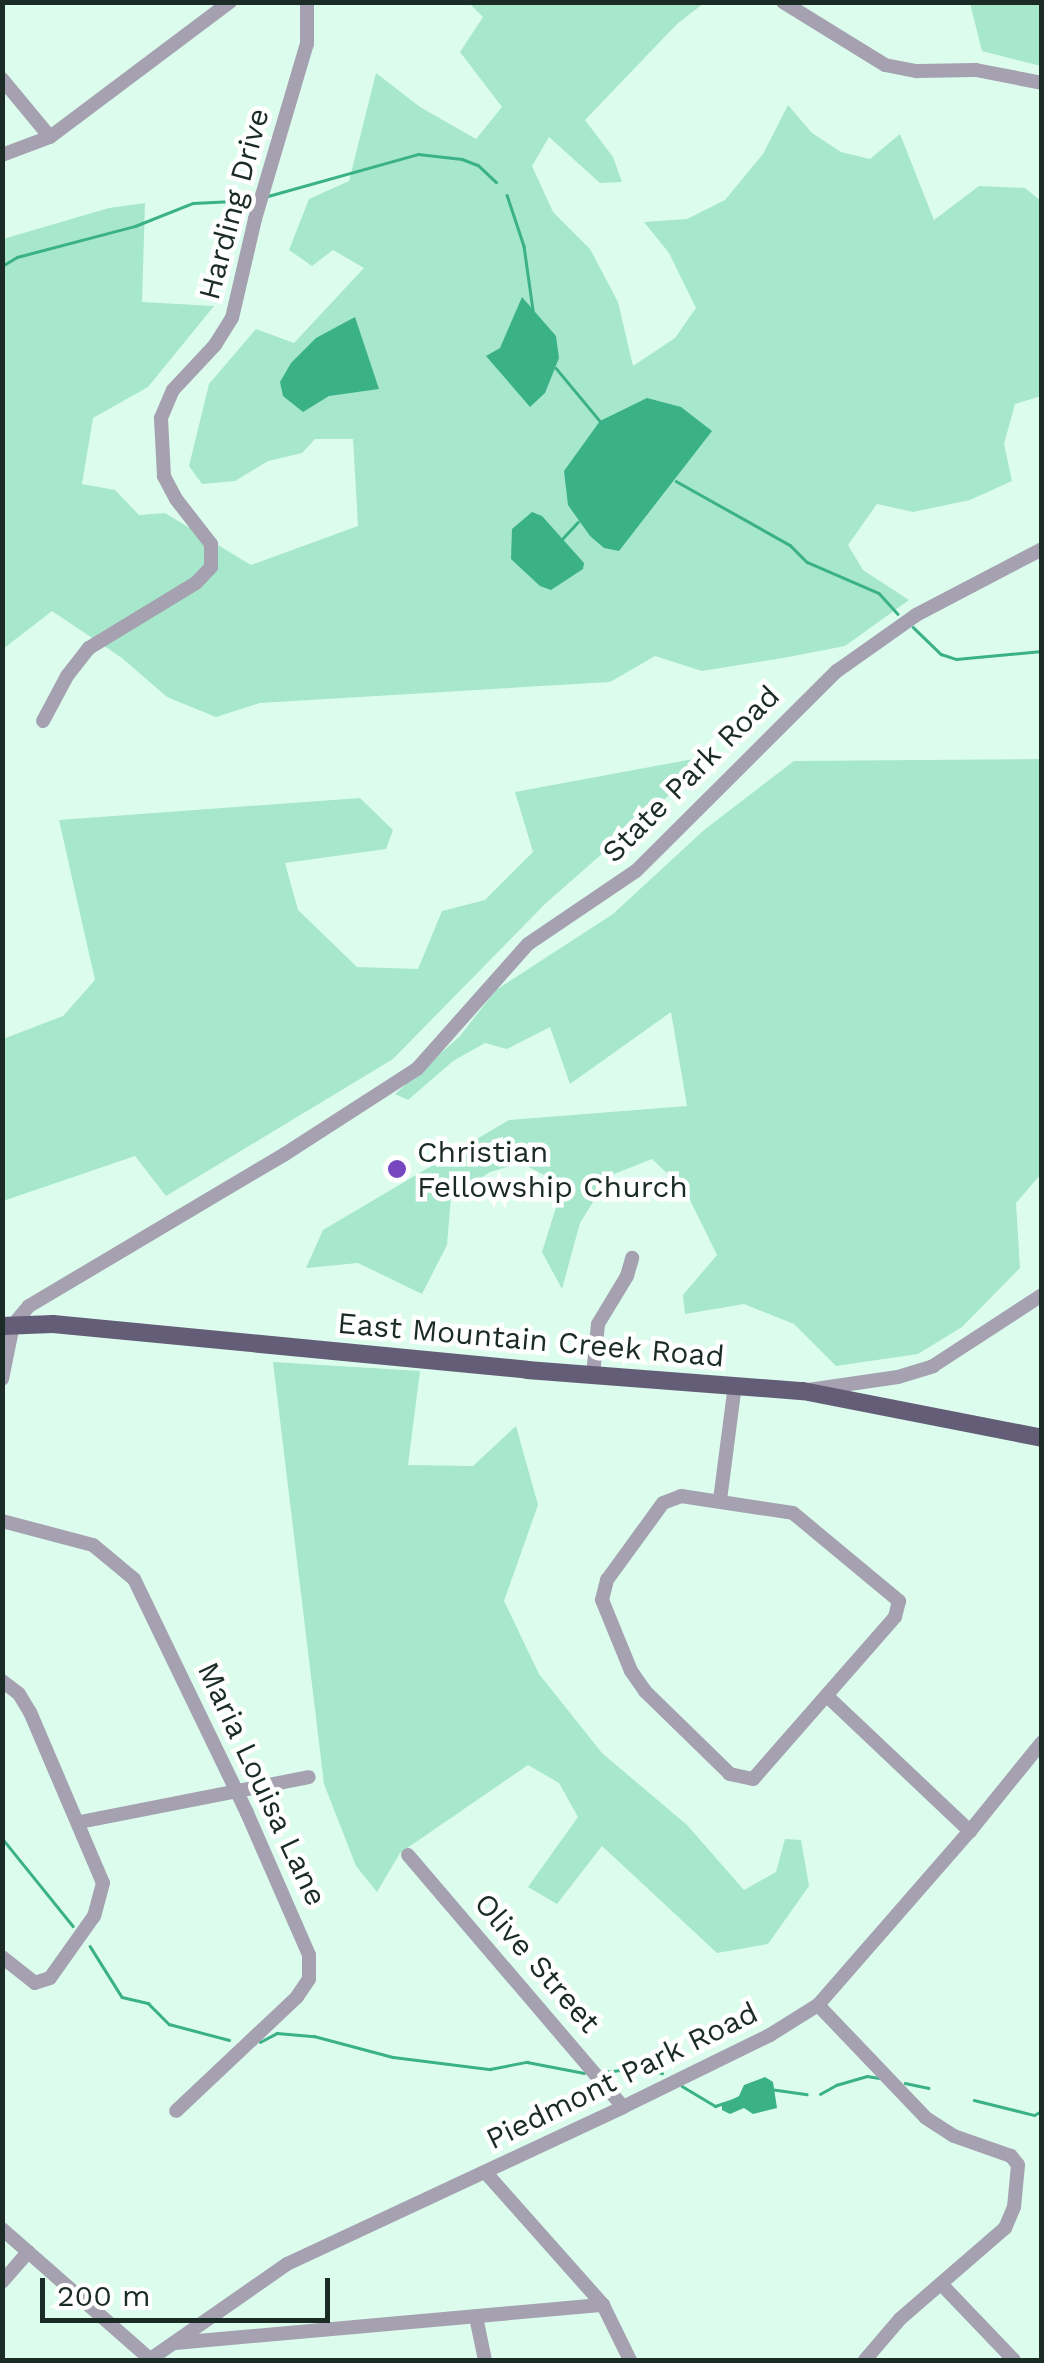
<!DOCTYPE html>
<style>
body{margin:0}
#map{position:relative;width:1044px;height:2363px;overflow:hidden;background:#dcfdee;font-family:"Work Sans",sans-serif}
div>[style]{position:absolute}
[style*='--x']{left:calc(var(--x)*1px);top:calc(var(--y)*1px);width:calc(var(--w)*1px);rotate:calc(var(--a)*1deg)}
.green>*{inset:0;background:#a7e7cb}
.water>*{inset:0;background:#3bb188}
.stream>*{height:2.5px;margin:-1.25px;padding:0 1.25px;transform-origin:1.25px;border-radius:1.25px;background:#3bb188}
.minor>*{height:14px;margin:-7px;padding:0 7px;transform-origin:7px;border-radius:7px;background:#a5a1b0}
.major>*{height:18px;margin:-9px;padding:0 9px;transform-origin:9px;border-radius:9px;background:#645d77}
.dots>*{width:28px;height:28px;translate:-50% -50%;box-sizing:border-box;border:5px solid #fff;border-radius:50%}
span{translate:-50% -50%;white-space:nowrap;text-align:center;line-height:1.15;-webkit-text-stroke:9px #fff;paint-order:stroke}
.street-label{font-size:30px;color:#1b2b25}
.poi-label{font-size:30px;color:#1b2b25}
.left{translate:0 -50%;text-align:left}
.frame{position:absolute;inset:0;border:5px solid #1b2b25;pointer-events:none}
.scale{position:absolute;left:40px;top:2278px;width:290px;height:45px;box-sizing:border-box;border:5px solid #1b2b25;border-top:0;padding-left:12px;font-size:30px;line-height:35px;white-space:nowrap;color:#1b2b25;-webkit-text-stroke:8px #fff;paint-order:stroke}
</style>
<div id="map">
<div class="green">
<i style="clip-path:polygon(469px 3px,704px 3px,677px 24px,585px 120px,613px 157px,622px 182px,600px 183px,549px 137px,532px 166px,553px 212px,590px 249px,618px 302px,633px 366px,675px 338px,696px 308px,669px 253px,644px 222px,687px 219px,725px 200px,763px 154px,788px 105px,812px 133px,841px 152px,870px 159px,900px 134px,934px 220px,979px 186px,1025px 188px,1041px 201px,1041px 396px,1015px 404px,1004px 444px,1012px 481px,970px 500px,913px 512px,877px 504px,848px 545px,863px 570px,909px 600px,845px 646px,783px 658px,702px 671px,655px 656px,610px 682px,260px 703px,216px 717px,167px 697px,122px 658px,52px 611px,3px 649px,3px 239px,109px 208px,145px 203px,142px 302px,214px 306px,148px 387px,93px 418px,82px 484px,115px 490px,139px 515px,165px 513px,251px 565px,358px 526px,353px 439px,315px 439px,302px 453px,268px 461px,235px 481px,202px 484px,189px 466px,209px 384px,256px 329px,294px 343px,364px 268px,333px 250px,312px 266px,289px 250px,309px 199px,349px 181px,376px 73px,420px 107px,476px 139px,502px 107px,460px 52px,483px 17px)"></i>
<i style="clip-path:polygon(970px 3px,1041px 3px,1041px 66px,982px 51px)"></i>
<i style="clip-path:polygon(715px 755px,546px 903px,393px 1059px,166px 1196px,135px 1156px,3px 1201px,3px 1039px,63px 1016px,95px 980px,59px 820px,360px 798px,393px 830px,386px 849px,285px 863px,298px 910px,357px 967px,418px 969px,442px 911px,485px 900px,533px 852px,515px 792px)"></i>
<i style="clip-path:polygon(1041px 759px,1041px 1174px,1016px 1203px,1020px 1268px,962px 1327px,918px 1354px,836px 1366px,794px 1324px,744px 1304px,685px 1314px,683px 1295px,717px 1255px,685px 1190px,652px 1159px,609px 1176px,580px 1223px,562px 1289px,542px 1252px,563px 1185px,521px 1163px,490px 1172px,451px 1197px,447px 1245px,422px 1294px,358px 1263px,306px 1268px,323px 1230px,509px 1120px,687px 1106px,671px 1012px,570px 1084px,550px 1027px,507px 1049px,485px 1043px,453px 1061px,408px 1100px,395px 1094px,460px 1036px,496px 990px,613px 914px,704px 830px,794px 761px)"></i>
<i style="clip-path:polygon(273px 1362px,420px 1371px,408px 1465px,473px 1466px,516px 1426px,538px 1505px,504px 1601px,539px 1674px,602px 1753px,687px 1825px,744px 1890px,776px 1872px,785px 1839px,801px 1840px,809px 1886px,768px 1944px,717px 1953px,602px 1846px,557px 1904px,528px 1887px,578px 1817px,559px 1783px,528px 1765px,400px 1853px,377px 1892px,356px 1866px,324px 1784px)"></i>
</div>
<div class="water">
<i style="clip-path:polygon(522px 297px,556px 336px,559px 358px,545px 393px,530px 407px,486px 356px,500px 348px)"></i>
<i style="clip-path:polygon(355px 317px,379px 389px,329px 396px,303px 412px,283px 396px,280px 382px,291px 363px,316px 338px)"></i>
<i style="clip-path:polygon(647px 398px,681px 407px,712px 431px,619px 551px,604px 548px,590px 536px,568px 505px,564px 471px,600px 421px)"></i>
<i style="clip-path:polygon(532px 512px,542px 516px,584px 563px,583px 569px,551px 590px,540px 586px,511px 559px,512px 529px)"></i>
<i style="clip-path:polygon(765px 2077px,773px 2082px,777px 2108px,753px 2114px,744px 2108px,730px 2114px,722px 2110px,722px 2105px,739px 2096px,744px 2085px)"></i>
</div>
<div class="stream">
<i style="--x:507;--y:195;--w:54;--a:71.6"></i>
<i style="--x:524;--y:246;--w:65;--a:82"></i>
<i style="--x:268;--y:196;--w:156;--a:-15.6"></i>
<i style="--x:418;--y:154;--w:44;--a:6.5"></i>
<i style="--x:462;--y:159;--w:17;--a:21"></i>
<i style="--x:478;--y:165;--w:25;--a:43"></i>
<i style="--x:2;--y:266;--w:17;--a:-31"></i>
<i style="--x:17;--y:257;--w:122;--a:-14.7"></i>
<i style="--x:135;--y:226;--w:62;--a:-21.6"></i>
<i style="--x:193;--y:203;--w:61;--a:-2.8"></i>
<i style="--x:556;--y:368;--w:69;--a:50.3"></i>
<i style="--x:676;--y:481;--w:131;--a:29.3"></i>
<i style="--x:790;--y:545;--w:24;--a:45"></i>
<i style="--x:807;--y:562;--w:78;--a:23.3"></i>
<i style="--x:879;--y:593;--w:28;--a:48"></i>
<i style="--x:562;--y:539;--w:23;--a:-47"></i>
<i style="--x:913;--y:627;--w:39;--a:44"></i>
<i style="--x:941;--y:654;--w:16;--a:18"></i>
<i style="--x:956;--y:659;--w:86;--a:-5.3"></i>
<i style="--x:2;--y:1838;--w:113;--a:51.1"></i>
<i style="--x:90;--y:1946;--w:60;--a:57.9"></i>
<i style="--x:122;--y:1997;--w:27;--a:13"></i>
<i style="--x:148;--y:2003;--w:30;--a:45"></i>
<i style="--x:169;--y:2024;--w:62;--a:14.9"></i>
<i style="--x:260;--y:2042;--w:19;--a:-28"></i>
<i style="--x:277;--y:2033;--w:37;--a:5"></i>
<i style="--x:314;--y:2036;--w:82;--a:14.9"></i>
<i style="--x:393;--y:2057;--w:98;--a:7.1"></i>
<i style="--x:490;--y:2069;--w:38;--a:-11"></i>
<i style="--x:527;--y:2062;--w:58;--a:10.9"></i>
<i style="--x:604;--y:2072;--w:39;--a:-7"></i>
<i style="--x:643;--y:2067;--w:20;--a:18"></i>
<i style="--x:905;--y:2083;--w:24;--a:12"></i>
<i style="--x:682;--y:2086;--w:39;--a:31"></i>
<i style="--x:715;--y:2106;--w:23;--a:-18"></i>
<i style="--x:770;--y:2089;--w:37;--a:8"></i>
<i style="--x:820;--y:2094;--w:18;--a:-29"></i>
<i style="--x:836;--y:2085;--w:32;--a:-16"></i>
<i style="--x:867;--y:2076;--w:12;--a:9"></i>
<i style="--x:974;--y:2100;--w:62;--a:14"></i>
<i style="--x:1034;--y:2115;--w:9;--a:-27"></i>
</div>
<div class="minor">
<i style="--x:783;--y:2;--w:120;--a:31.7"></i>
<i style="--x:885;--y:65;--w:33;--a:11"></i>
<i style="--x:917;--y:71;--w:59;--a:-1"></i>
<i style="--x:976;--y:70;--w:67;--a:11.1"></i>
<i style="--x:2;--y:79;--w:75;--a:50.4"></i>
<i style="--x:2;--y:155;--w:51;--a:-20.6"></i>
<i style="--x:50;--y:137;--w:225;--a:-36.9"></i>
<i style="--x:43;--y:721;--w:51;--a:-61.9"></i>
<i style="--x:67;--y:676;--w:36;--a:-52"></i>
<i style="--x:89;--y:648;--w:125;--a:-31.3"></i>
<i style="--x:196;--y:583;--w:22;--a:-47"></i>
<i style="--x:211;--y:567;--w:23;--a:-90"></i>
<i style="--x:211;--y:544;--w:57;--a:-127.9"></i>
<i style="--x:176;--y:499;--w:26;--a:-118"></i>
<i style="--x:164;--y:476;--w:58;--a:-93"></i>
<i style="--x:161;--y:418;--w:30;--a:-67"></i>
<i style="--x:173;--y:390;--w:62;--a:-47"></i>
<i style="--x:215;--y:345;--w:32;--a:-58"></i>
<i style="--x:232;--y:318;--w:102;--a:-76.9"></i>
<i style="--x:255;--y:219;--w:183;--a:-73.5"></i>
<i style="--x:307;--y:44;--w:42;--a:-90"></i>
<i style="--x:593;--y:1375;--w:51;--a:-84.4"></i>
<i style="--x:598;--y:1324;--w:56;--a:-58.9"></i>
<i style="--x:627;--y:1276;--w:19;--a:-74"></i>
<i style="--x:2;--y:1379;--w:55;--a:-78.5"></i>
<i style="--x:13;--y:1325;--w:25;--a:-50"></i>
<i style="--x:29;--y:1306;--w:298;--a:-30.7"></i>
<i style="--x:285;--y:1154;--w:157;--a:-32.8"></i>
<i style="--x:417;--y:1069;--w:167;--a:-48.4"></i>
<i style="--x:528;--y:944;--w:130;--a:-34.1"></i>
<i style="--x:636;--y:871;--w:284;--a:-44.9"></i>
<i style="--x:837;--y:671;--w:97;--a:-35.3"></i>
<i style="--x:916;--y:615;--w:142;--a:-27.6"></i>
<i style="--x:808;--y:1390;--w:91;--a:-8.2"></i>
<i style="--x:898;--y:1377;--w:37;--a:-17"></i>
<i style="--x:933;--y:1366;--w:130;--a:-33.1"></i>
<i style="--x:681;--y:1496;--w:113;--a:8.6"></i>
<i style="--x:793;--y:1513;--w:138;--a:39.7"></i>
<i style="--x:899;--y:1601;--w:16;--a:104"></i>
<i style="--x:895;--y:1617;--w:215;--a:131.2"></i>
<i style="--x:753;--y:1779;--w:24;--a:-168"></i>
<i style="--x:730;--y:1774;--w:119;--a:-135.7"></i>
<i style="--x:645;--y:1691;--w:24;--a:-125"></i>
<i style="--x:631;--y:1671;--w:77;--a:-112.2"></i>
<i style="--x:602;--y:1600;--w:21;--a:-76"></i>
<i style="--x:607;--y:1580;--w:95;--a:-54"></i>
<i style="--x:663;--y:1503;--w:19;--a:-21"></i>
<i style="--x:720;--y:1500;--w:116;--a:-82.6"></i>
<i style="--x:2;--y:1521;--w:94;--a:14.8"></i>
<i style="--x:93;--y:1545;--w:53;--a:39.7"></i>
<i style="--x:134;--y:1579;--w:260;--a:64.2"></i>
<i style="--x:247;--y:1813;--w:155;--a:66.4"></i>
<i style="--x:309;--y:1955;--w:24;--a:90"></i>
<i style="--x:309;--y:1979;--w:22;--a:124"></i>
<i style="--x:297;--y:1997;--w:166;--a:136.7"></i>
<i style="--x:2;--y:1681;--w:21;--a:37"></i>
<i style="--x:19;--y:1694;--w:21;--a:59"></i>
<i style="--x:30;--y:1712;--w:186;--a:66.9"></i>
<i style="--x:103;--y:1883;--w:34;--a:105"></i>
<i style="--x:94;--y:1916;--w:76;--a:125.4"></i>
<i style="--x:50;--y:1978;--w:16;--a:162"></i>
<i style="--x:35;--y:1983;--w:42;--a:-141.8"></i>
<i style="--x:827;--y:1696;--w:197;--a:43.4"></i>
<i style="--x:80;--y:1822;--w:233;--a:-11.1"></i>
<i style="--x:408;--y:1855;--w:331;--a:49.5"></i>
<i style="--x:818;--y:2005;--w:156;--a:46.3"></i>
<i style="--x:926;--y:2118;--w:33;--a:33"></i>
<i style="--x:954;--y:2136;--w:60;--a:19.3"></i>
<i style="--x:1011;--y:2156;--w:11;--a:52"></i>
<i style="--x:1018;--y:2165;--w:42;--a:95.4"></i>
<i style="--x:1014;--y:2207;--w:23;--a:113"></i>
<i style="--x:1005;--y:2228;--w:139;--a:139.1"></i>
<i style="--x:900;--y:2319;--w:54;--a:130.5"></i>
<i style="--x:486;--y:2173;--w:176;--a:48.4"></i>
<i style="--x:603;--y:2305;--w:61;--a:63.9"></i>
<i style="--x:2;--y:2229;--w:198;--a:41.3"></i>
<i style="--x:2;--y:2282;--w:40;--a:-49"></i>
<i style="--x:942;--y:2285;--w:104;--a:46.2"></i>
<i style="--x:476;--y:2317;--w:44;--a:78.2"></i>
<i style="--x:175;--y:2343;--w:430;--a:-5.1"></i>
<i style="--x:149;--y:2360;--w:168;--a:-34.8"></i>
<i style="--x:287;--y:2264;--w:371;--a:-25"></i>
<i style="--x:623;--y:2107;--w:164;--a:-26.1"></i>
<i style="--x:770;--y:2035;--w:57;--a:-32"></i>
<i style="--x:818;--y:2005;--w:231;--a:-48.9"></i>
<i style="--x:970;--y:1831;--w:114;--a:-51"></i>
</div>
<div class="major">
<i style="--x:2;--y:1326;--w:51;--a:-2.2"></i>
<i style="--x:53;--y:1324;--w:476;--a:5.5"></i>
<i style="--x:527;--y:1370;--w:277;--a:4.4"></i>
<i style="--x:803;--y:1391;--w:244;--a:11.1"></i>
</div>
<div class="dots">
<i style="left:397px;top:1169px;background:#7647bf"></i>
</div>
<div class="street-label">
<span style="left:234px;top:204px;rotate:-75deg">Harding Drive</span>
<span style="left:691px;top:774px;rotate:-45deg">State Park Road</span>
<span style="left:531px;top:1340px;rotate:5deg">East Mountain Creek Road</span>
<span style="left:262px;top:1784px;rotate:65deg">Maria Louisa Lane</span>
<span style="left:537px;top:1963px;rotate:49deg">Olive Street</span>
<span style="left:622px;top:2076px;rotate:-26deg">Piedmont Park Road</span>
</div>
<div class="poi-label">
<span class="left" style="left:417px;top:1169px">Christian<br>Fellowship Church</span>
</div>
<div class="frame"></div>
<div class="scale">200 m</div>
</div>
